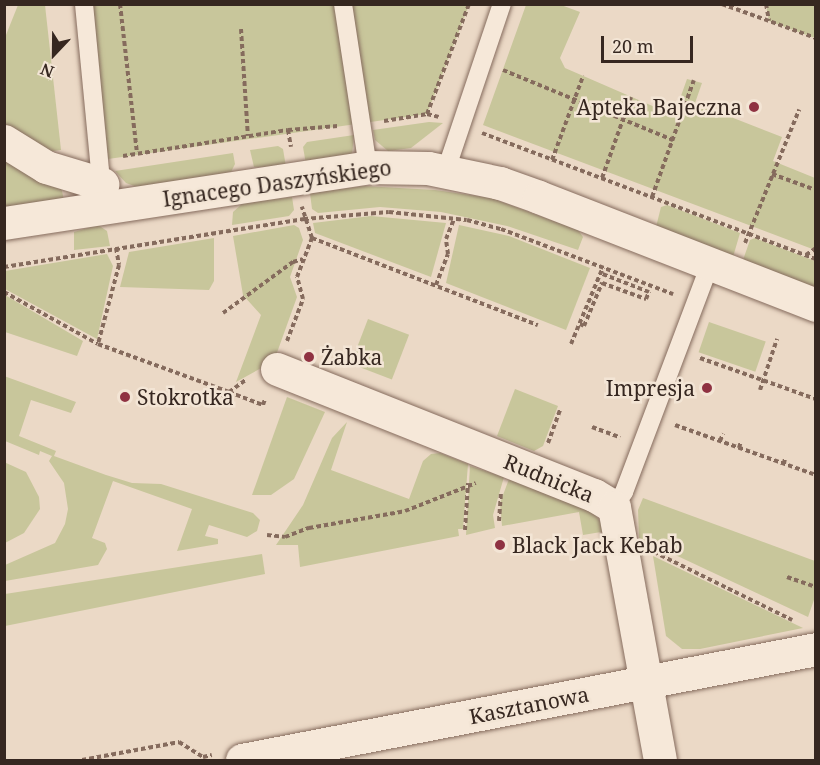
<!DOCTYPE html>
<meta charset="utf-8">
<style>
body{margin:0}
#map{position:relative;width:820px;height:765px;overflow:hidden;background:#ebd9c6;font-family:"Noto Serif",serif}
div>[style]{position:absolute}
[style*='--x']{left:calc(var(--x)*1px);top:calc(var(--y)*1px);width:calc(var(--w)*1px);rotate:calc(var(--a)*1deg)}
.green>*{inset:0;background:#c8c69b;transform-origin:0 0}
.path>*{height:4px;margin-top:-2px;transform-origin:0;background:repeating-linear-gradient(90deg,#856b5d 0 4.5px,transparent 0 7.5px)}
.roads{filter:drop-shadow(0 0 2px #856b5d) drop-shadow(0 0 2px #856b5d)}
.service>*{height:18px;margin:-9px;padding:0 9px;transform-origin:9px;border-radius:9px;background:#f6e8d9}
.minor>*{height:33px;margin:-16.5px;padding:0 16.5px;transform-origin:16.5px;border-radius:16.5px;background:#f6e8d9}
.dots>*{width:16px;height:16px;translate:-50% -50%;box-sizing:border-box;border:3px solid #f3e5d5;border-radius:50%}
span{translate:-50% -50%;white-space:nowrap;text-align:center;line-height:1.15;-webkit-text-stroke:5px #f3e5d5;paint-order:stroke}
.poi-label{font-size:21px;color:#362720}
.right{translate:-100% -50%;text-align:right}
.left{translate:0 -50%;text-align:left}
.street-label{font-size:21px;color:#362720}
.frame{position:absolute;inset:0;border:6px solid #362720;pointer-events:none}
.north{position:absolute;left:24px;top:24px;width:60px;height:60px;-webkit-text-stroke:4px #f3e5d5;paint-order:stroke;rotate:202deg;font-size:16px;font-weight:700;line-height:24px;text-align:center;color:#362720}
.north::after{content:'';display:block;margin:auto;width:21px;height:27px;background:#362720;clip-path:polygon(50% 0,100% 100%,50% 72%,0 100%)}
.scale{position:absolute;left:601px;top:36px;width:92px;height:27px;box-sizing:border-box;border:3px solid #362720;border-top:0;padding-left:8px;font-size:18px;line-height:21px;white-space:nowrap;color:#362720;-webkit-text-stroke:4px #f3e5d5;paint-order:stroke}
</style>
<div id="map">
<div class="green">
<i style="clip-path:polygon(18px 5px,45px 5px,61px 150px,46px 152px,5px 127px,4px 40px)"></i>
<i style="clip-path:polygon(93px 5px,469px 5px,427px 114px,108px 159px)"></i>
<i style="clip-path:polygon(526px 5px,561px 5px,580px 12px,560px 58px,565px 68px,664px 111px,677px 107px,687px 79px,702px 83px,695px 103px,782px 137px,773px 161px,815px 178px,815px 250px,483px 125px)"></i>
<i style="clip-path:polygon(766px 5px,815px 5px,815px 38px,769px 21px)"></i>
<i style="clip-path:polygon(429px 122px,443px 123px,411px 148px,388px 151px,375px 140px,373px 130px)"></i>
<i style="clip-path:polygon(354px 135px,352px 155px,306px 164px,303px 147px,307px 142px)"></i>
<i style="clip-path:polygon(278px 146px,283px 149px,286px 167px,254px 167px,250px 150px)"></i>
<i style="clip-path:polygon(5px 153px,61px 186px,64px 201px,5px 211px)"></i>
<i style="clip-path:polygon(233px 153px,235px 164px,231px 172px,140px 188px,126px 183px,115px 171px)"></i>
<i style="clip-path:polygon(364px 186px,435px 190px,491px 198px,578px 230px,583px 237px,578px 250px,507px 226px,441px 212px,380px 207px,318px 213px,312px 209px,310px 193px)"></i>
<i style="clip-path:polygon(292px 197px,294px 210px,289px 216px,232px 225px,233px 212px,243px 203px)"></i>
<i style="clip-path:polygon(667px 205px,740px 233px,733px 257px,656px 227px,661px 207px)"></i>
<i style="clip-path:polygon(371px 216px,446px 223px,431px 277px,315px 233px,313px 223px)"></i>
<i style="clip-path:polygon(98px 225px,107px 231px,110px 246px,74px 250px,74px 232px)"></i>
<i style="clip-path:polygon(294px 225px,299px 228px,303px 240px,290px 277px,297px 297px,274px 361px,236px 382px,261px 315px,243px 295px,233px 236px)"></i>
<i style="clip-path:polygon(459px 225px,509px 236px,590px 268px,566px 330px,446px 283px)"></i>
<i style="clip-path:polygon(214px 238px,214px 281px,209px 290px,120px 287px,129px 252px)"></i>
<i style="clip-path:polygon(755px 238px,815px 261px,815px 288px,743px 260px,750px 240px)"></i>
<i style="clip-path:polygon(107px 254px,113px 266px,97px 339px,5px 289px,5px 271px)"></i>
<i style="clip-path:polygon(5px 295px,83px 341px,77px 356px,5px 332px)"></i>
<i style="left:368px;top:319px;width:44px;height:48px;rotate:21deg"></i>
<i style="left:709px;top:322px;width:60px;height:32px;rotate:19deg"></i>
<i style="clip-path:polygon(4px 376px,76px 402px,71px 413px,31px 400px,19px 436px,56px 451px,54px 456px,106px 475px,132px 483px,161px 484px,253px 513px,260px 520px,257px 531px,247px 537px,209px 525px,205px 536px,218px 539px,218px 544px,177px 551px,192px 509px,113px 481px,92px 538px,105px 543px,107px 549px,98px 565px,5px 581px,5px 565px,55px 543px,65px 524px,68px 509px,64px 483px,49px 461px,52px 456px,40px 451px,39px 455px,5px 441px)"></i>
<i style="clip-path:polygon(515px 389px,558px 406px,543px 446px,534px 451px,497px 436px)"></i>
<i style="clip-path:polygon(287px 397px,325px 412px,294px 479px,271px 495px,252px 495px)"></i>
<i style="clip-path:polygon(347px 422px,331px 470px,409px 499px,423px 461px,431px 454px,440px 453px,468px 464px,463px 529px,458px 529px,459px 536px,300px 567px,298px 545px,276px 545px,303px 505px,332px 438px)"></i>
<i style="clip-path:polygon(4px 462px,26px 472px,39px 497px,40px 509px,24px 533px,5px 543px)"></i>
<i style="clip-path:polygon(470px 466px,504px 477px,493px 515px,495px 528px,466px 535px)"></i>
<i style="clip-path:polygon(509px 479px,593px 512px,607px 531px,583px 535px,579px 512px,502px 526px,500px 503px)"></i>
<i style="clip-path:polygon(643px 498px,815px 561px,815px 597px,808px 617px,639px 538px,638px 510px)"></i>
<i style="clip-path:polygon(262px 554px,265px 574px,5px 626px,5px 594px)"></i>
<i style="clip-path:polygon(653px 556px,803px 628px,700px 649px,682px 649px,666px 636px)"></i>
</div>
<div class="path">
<i style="--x:120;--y:4;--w:150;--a:83.5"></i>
<i style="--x:722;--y:4;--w:100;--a:19.9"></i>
<i style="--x:766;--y:4;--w:17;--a:80"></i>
<i style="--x:241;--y:29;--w:107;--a:86.3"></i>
<i style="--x:503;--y:70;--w:184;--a:22.4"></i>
<i style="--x:427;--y:114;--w:118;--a:-69.1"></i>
<i style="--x:384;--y:121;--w:44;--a:-9.2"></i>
<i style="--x:427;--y:114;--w:12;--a:14"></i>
<i style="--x:288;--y:130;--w:17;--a:80"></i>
<i style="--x:482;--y:133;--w:357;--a:20.7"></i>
<i style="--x:123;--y:156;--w:167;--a:-9"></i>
<i style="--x:288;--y:130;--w:50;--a:-4.6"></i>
<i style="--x:552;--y:160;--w:90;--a:-69.7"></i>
<i style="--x:772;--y:174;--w:47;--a:20"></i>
<i style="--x:602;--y:178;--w:86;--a:-70.3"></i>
<i style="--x:652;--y:197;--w:124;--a:-70.3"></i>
<i style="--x:312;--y:238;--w:242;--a:21.1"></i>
<i style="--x:745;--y:243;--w:144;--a:-67.9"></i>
<i style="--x:116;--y:248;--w:17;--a:80"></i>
<i style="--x:119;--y:265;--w:82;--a:104.9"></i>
<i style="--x:98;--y:344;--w:140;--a:20.1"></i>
<i style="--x:229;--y:392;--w:22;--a:-36"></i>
<i style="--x:806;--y:255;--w:12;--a:-35"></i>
<i style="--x:4;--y:267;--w:304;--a:-9.1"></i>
<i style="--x:304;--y:219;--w:85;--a:-4.7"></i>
<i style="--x:389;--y:212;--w:78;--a:5.9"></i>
<i style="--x:467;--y:220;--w:35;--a:15"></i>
<i style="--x:501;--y:229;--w:184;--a:20.7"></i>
<i style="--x:436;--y:285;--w:33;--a:-69"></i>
<i style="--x:448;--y:254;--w:15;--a:-98"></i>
<i style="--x:446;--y:239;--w:22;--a:-68"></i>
<i style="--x:4;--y:292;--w:107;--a:29"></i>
<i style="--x:223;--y:313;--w:87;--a:-36.1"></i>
<i style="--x:293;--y:262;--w:10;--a:-17"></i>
<i style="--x:580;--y:324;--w:4;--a:27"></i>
<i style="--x:584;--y:326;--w:47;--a:-67.3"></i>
<i style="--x:602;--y:283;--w:47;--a:20"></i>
<i style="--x:646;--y:299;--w:8;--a:-67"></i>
<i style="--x:649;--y:292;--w:53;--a:-158.8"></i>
<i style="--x:287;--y:341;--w:45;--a:-69.1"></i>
<i style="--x:303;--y:299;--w:23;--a:-105"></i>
<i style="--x:297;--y:277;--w:42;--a:-69"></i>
<i style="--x:312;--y:238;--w:33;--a:-108"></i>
<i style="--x:571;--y:344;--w:83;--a:-67.4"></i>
<i style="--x:700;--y:358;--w:123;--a:19.5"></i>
<i style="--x:760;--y:390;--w:54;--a:-71.6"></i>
<i style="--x:222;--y:398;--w:9;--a:-41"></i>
<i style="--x:229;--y:392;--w:36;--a:21"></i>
<i style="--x:263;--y:405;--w:6;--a:-72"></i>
<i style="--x:675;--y:425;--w:150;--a:19.5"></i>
<i style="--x:592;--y:427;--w:30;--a:20"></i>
<i style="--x:720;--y:441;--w:8;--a:-67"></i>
<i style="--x:548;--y:443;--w:37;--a:-70"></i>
<i style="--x:739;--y:448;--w:7;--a:-74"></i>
<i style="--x:784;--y:464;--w:6;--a:-81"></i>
<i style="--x:499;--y:521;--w:29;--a:-86"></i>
<i style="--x:465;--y:530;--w:47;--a:-86.3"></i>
<i style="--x:267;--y:535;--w:18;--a:6"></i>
<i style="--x:285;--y:537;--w:26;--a:-21"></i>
<i style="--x:309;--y:528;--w:97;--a:-10"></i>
<i style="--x:405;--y:511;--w:76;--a:-21.5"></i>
<i style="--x:654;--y:552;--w:154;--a:26.2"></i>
<i style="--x:787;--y:577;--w:31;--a:19"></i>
<i style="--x:82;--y:760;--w:99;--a:-10.5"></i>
<i style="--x:179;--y:742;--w:28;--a:32"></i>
<i style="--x:203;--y:757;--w:9;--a:-13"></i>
</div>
<div class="roads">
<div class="service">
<i style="--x:84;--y:4;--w:188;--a:84.5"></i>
<i style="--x:343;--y:4;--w:165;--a:81.3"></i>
<i style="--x:446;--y:170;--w:175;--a:-71.4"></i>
<i style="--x:614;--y:507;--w:18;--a:-56"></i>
<i style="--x:624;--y:492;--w:243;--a:-69.3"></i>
</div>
<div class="minor">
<i style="--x:4;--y:141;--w:49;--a:31.8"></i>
<i style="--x:46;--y:167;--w:59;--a:16.9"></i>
<i style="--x:4;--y:223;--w:368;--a:-8.7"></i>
<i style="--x:368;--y:167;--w:60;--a:1"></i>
<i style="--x:428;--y:168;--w:74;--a:11.8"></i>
<i style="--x:500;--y:183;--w:41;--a:19.7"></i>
<i style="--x:539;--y:197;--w:297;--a:21.3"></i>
<i style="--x:277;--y:369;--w:341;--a:21.7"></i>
<i style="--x:594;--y:495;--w:23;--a:31"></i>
<i style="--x:614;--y:507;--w:257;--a:79.7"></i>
<i style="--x:242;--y:760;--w:585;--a:-10.94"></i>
</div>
</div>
<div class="dots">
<i style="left:754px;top:107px;background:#8f3242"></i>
<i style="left:309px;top:357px;background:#8f3242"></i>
<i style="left:707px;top:388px;background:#8f3242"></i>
<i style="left:125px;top:397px;background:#8f3242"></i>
<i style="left:500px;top:545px;background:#8f3242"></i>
</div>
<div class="poi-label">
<span class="right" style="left:742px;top:107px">Apteka Bajeczna</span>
<span class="left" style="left:321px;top:357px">Żabka</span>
<span class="right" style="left:695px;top:388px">Impresja</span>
<span class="left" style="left:137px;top:397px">Stokrotka</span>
<span class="left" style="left:512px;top:545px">Black Jack Kebab</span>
</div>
<div class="street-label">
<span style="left:277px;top:183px;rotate:-8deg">Ignacego Daszyńskiego</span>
<span style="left:549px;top:478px;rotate:22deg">Rudnicka</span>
<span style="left:529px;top:705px;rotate:-11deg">Kasztanowa</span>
</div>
<div class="frame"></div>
<div class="north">N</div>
<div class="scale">20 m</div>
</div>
